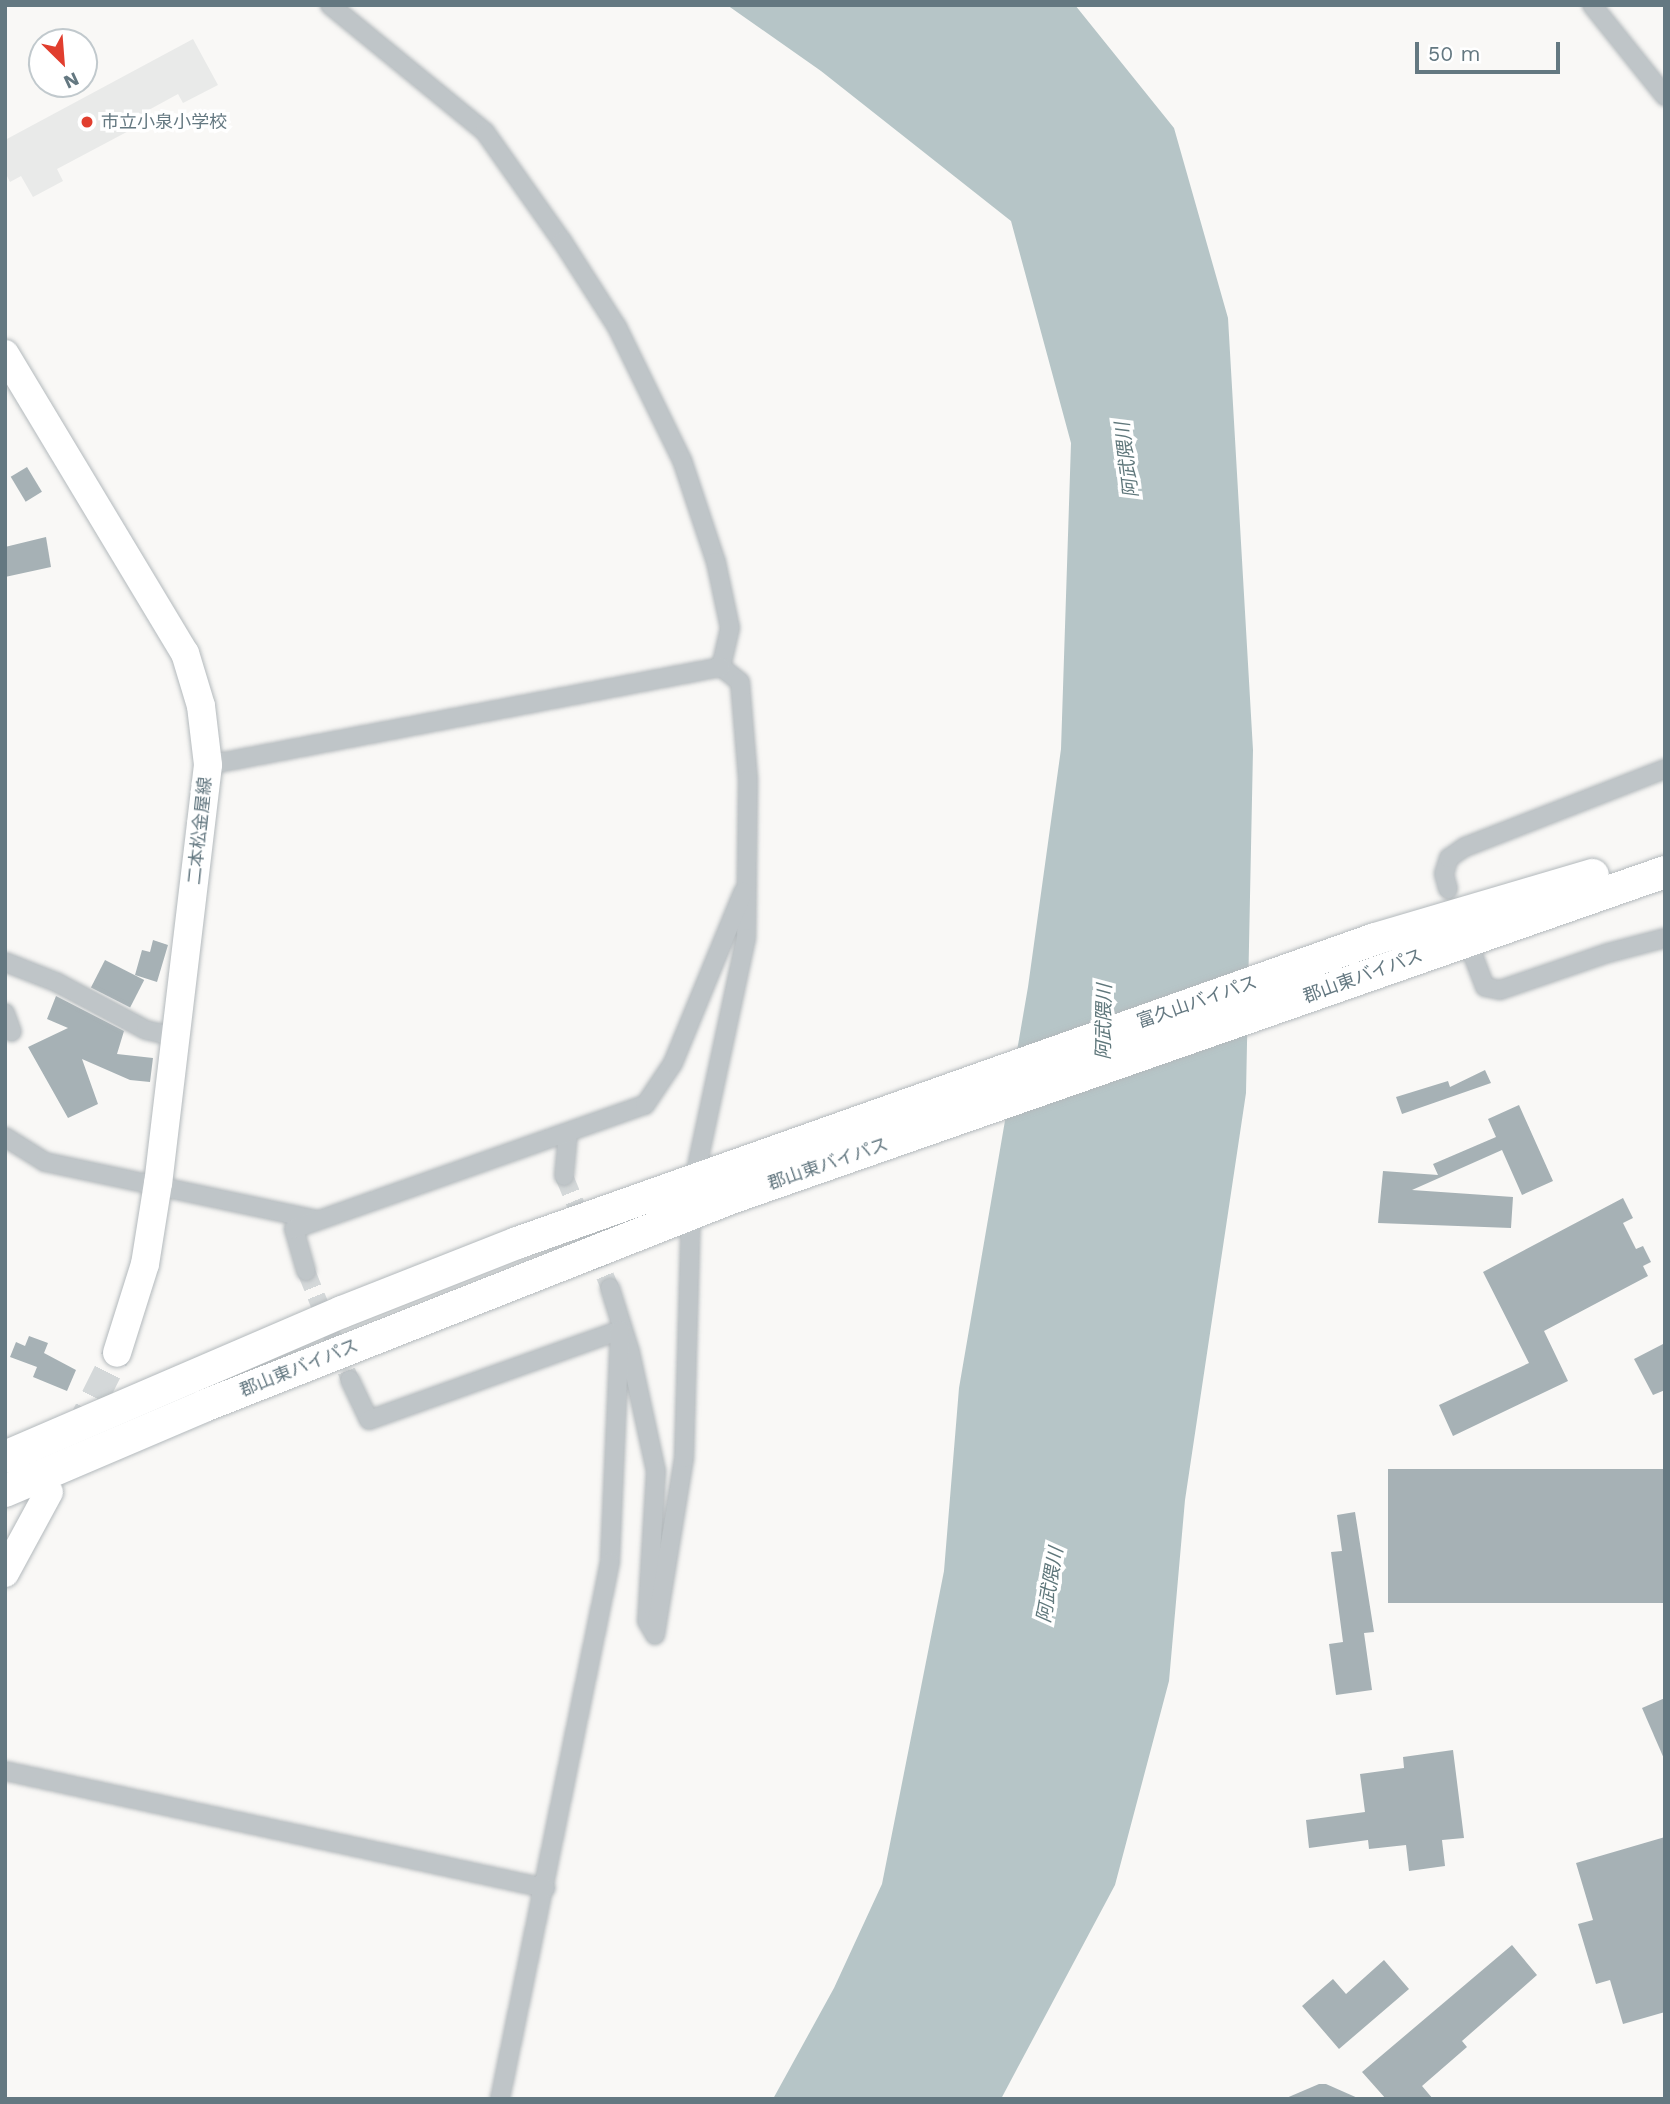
<!DOCTYPE html>
<meta charset="utf-8">
<style>
body{margin:0}
#map{position:relative;width:1670px;height:2104px;overflow:hidden;background:#f9f8f6;font-family:"Work Sans","Noto Sans JP",sans-serif}
div>[style]{position:absolute}
[style*='--x']{left:calc(var(--x)*1px);top:calc(var(--y)*1px);width:calc(var(--w)*1px);rotate:calc(var(--a)*1deg)}
.built>*{inset:0;background:#e9eae9}
.water>*{inset:0;background:#b6c5c7}
.building>*{inset:0;background:#a6b1b5;transform-origin:0 0}
.street-tunnel>*{height:18px;margin-top:-9px;transform-origin:0;background:repeating-linear-gradient(90deg,#d4d8d9 0 18px,transparent 0 27px)}
.primary-tunnel>*{height:28px;margin-top:-14px;transform-origin:0;background:repeating-linear-gradient(90deg,#d4d8d9 0 28px,transparent 0 42px)}
.roads{filter:drop-shadow(0 0 2px #b3b9bc) drop-shadow(0 0 2px #b3b9bc)}
.street>*{height:18px;margin:-9px;padding:0 9px;transform-origin:9px;border-radius:9px;background:#bfc5c8}
.primary>*{height:28px;margin:-14px;padding:0 14px;transform-origin:14px;border-radius:14px;background:#fff}
.highway>*{height:32px;margin:-16px;padding:0 16px;transform-origin:16px;border-radius:16px;background:#fff}
.dots>*{width:19px;height:19px;translate:-50% -50%;box-sizing:border-box;border:4px solid #fff;border-radius:50%}
span{translate:-50% -50%;white-space:nowrap;text-align:center;line-height:1.15;-webkit-text-stroke:7px #fff;paint-order:stroke}
.poi-label{font-size:18px;color:#647881}
.left{translate:0 -50%;text-align:left}
.street-label{font-size:18px;color:#647881}
.water-label{font-size:19px;color:#5f777b;font-style:italic}
.frame{position:absolute;inset:0;border:7px solid #647881;pointer-events:none}
.north{position:absolute;left:28px;top:28px;width:70px;height:70px;box-sizing:border-box;background:#fff;border:2px solid #c1c9cd;border-radius:50%;rotate:155deg;font-size:19px;font-weight:700;line-height:28px;text-align:center;color:#647881}
.north::after{content:'';display:block;margin:auto;width:24px;height:32px;background:#e13e2e;clip-path:polygon(50% 0,100% 100%,50% 72%,0 100%)}
.scale{position:absolute;left:1415px;top:42px;width:145px;height:32px;box-sizing:border-box;border:4px solid #647881;border-top:0;padding-left:9px;font-size:21px;line-height:24px;white-space:nowrap;color:#647881;-webkit-text-stroke:5px #fff;paint-order:stroke}
</style>
<div id="map">
<div class="built">
<i style="clip-path:polygon(193px 39px,218px 85px,183px 103px,178px 94px,134px 118px,138px 126px,57px 169px,63px 181px,33px 197px,21px 176px,10px 182px,5px 172px,5px 140px)"></i>
</div>
<div class="water">
<i style="clip-path:polygon(727px 5px,1075px 5px,1174px 128px,1228px 318px,1253px 750px,1246px 1093px,1185px 1500px,1169px 1681px,1115px 1885px,1001px 2099px,773px 2099px,834px 1988px,882px 1884px,944px 1571px,959px 1388px,1028px 987px,1061px 749px,1071px 443px,1011px 221px,821px 71px)"></i>
</div>
<div class="building">
<i style="left:27px;top:467px;width:29px;height:19px;rotate:59deg"></i>
<i style="clip-path:polygon(46px 537px,51px 567px,5px 577px,5px 547px)"></i>
<i style="clip-path:polygon(153px 940px,168px 945px,157px 982px,135px 975px,142px 950px,150px 952px)"></i>
<i style="left:105px;top:960px;width:44px;height:31px;rotate:27deg"></i>
<i style="clip-path:polygon(56px 996px,124px 1031px,117px 1054px,153px 1058px,150px 1082px,130px 1080px,82px 1059px,98px 1104px,68px 1118px,28px 1047px,68px 1028px,47px 1019px)"></i>
<i style="clip-path:polygon(1485px 1070px,1491px 1083px,1402px 1114px,1396px 1097px,1448px 1081px,1450px 1087px)"></i>
<i style="clip-path:polygon(1519px 1105px,1553px 1181px,1522px 1195px,1502px 1150px,1412px 1190px,1513px 1197px,1511px 1228px,1378px 1223px,1383px 1171px,1438px 1175px,1433px 1164px,1496px 1137px,1488px 1119px)"></i>
<i style="clip-path:polygon(1623px 1198px,1633px 1218px,1623px 1223px,1636px 1249px,1643px 1246px,1651px 1262px,1643px 1266px,1648px 1276px,1544px 1331px,1568px 1381px,1453px 1436px,1439px 1405px,1529px 1363px,1483px 1272px)"></i>
<i style="clip-path:polygon(29px 1336px,48px 1343px,44px 1353px,76px 1370px,67px 1391px,33px 1377px,37px 1367px,10px 1357px,16px 1342px,25px 1346px)"></i>
<i style="clip-path:polygon(1665px 1343px,1665px 1390px,1653px 1395px,1634px 1359px)"></i>
<i style="left:1665px;top:1469px;width:134px;height:277px;rotate:90deg"></i>
<i style="clip-path:polygon(1355px 1512px,1374px 1632px,1364px 1633px,1372px 1690px,1336px 1695px,1329px 1644px,1343px 1642px,1331px 1552px,1342px 1551px,1337px 1515px)"></i>
<i style="clip-path:polygon(1665px 1698px,1665px 1761px,1642px 1708px)"></i>
<i style="clip-path:polygon(1453px 1750px,1464px 1838px,1442px 1840px,1445px 1866px,1409px 1871px,1406px 1845px,1369px 1849px,1368px 1840px,1309px 1848px,1306px 1820px,1365px 1812px,1360px 1774px,1404px 1768px,1403px 1757px)"></i>
<i style="clip-path:polygon(1665px 1837px,1665px 2012px,1623px 2024px,1610px 1980px,1596px 1984px,1578px 1924px,1593px 1920px,1576px 1863px)"></i>
<i style="clip-path:polygon(1512px 1945px,1537px 1975px,1462px 2041px,1467px 2047px,1422px 2086px,1433px 2099px,1386px 2099px,1362px 2072px)"></i>
<i style="clip-path:polygon(1384px 1960px,1409px 1989px,1339px 2049px,1302px 2006px,1333px 1979px,1346px 1994px)"></i>
<i style="clip-path:polygon(1319px 2084px,1326px 2084px,1360px 2099px,1284px 2099px)"></i>
</div>
<div class="street-tunnel">
<i style="--x:564;--y:1176;--w:121;--a:67.7"></i>
<i style="--x:306;--y:1271;--w:118;--a:68"></i>
</div>
<div class="primary-tunnel">
<i style="--x:76;--y:1435;--w:92;--a:-63.4"></i>
</div>
<div class="roads">
<div class="street">
<i style="--x:330;--y:5;--w:200;--a:39.3"></i>
<i style="--x:485;--y:132;--w:133;--a:54.8"></i>
<i style="--x:562;--y:241;--w:102;--a:57.4"></i>
<i style="--x:617;--y:327;--w:148;--a:64"></i>
<i style="--x:682;--y:460;--w:108;--a:71.6"></i>
<i style="--x:716;--y:562;--w:67;--a:78"></i>
<i style="--x:730;--y:628;--w:40;--a:103"></i>
<i style="--x:721;--y:667;--w:24;--a:38"></i>
<i style="--x:740;--y:682;--w:98;--a:85.3"></i>
<i style="--x:748;--y:780;--w:158;--a:90.7"></i>
<i style="--x:746;--y:938;--w:248;--a:102.1"></i>
<i style="--x:1592;--y:5;--w:117;--a:51.3"></i>
<i style="--x:208;--y:765;--w:522;--a:-10.82"></i>
<i style="--x:1448;--y:889;--w:16;--a:-105"></i>
<i style="--x:1444;--y:874;--w:17;--a:-73"></i>
<i style="--x:1449;--y:858;--w:19;--a:-35"></i>
<i style="--x:1465;--y:847;--w:215;--a:-21.3"></i>
<i style="--x:1474;--y:958;--w:31;--a:69"></i>
<i style="--x:1485;--y:987;--w:15;--a:11"></i>
<i style="--x:1500;--y:990;--w:114;--a:-18.9"></i>
<i style="--x:1608;--y:953;--w:59;--a:-14.7"></i>
<i style="--x:5;--y:962;--w:55;--a:21.4"></i>
<i style="--x:56;--y:982;--w:102;--a:28.1"></i>
<i style="--x:146;--y:1030;--w:31;--a:13"></i>
<i style="--x:5;--y:1013;--w:20;--a:70"></i>
<i style="--x:5;--y:1137;--w:47;--a:32"></i>
<i style="--x:45;--y:1162;--w:280;--a:12"></i>
<i style="--x:564;--y:1176;--w:42;--a:-84.6"></i>
<i style="--x:306;--y:1271;--w:44;--a:-105.9"></i>
<i style="--x:294;--y:1229;--w:372;--a:-19.5"></i>
<i style="--x:645;--y:1105;--w:50;--a:-56.3"></i>
<i style="--x:673;--y:1063;--w:185;--a:-67.7"></i>
<i style="--x:610;--y:1288;--w:67;--a:72.6"></i>
<i style="--x:630;--y:1352;--w:122;--a:77.7"></i>
<i style="--x:656;--y:1471;--w:150;--a:93.4"></i>
<i style="--x:647;--y:1621;--w:14;--a:60"></i>
<i style="--x:350;--y:1380;--w:44;--a:64.6"></i>
<i style="--x:369;--y:1420;--w:267;--a:-19.7"></i>
<i style="--x:620;--y:1330;--w:232;--a:92.5"></i>
<i style="--x:610;--y:1562;--w:548;--a:101.58"></i>
<i style="--x:655;--y:1635;--w:179;--a:-80.7"></i>
<i style="--x:684;--y:1458;--w:245;--a:-88.4"></i>
<i style="--x:5;--y:1771;--w:553;--a:12.23"></i>
</div>
<div class="primary">
<i style="--x:5;--y:354;--w:349;--a:59"></i>
<i style="--x:185;--y:653;--w:55;--a:73.2"></i>
<i style="--x:201;--y:706;--w:59;--a:83.2"></i>
<i style="--x:208;--y:765;--w:421;--a:96.8"></i>
<i style="--x:158;--y:1183;--w:82;--a:99.1"></i>
<i style="--x:145;--y:1264;--w:93;--a:107.5"></i>
<i style="--x:5;--y:1573;--w:92;--a:-61.5"></i>
</div>
<div class="highway">
<i style="--x:5;--y:1457;--w:367;--a:-23.3"></i>
<i style="--x:342;--y:1312;--w:188;--a:-21.5"></i>
<i style="--x:517;--y:1243;--w:910;--a:-19.51"></i>
<i style="--x:1375;--y:939;--w:227;--a:-16.4"></i>
<i style="--x:5;--y:1491;--w:216;--a:-23.1"></i>
<i style="--x:204;--y:1406;--w:567;--a:-21.54"></i>
<i style="--x:731;--y:1198;--w:989;--a:-19.24"></i>
</div>
</div>
<div class="dots">
<i style="left:87px;top:122px;background:#e13e2e"></i>
</div>
<div class="poi-label">
<span class="left" style="left:101px;top:122px">市立小泉小学校</span>
</div>
<div class="street-label">
<span style="left:200px;top:831px;rotate:-84deg">二本松金屋線</span>
<span style="left:1363px;top:976px;rotate:-20deg">郡山東バイパス</span>
<span style="left:1197px;top:1002px;rotate:-19deg">富久山バイパス</span>
<span style="left:828px;top:1164px;rotate:-19deg">郡山東バイパス</span>
<span style="left:299px;top:1368px;rotate:-22deg">郡山東バイパス</span>
</div>
<div class="water-label">
<span style="left:1127px;top:460px;rotate:-97deg">阿武隈川</span>
<span style="left:1104px;top:1022px;rotate:-89deg">阿武隈川</span>
<span style="left:1050px;top:1585px;rotate:-80deg">阿武隈川</span>
</div>
<div class="frame"></div>
<div class="north">N</div>
<div class="scale">50 m</div>
</div>
